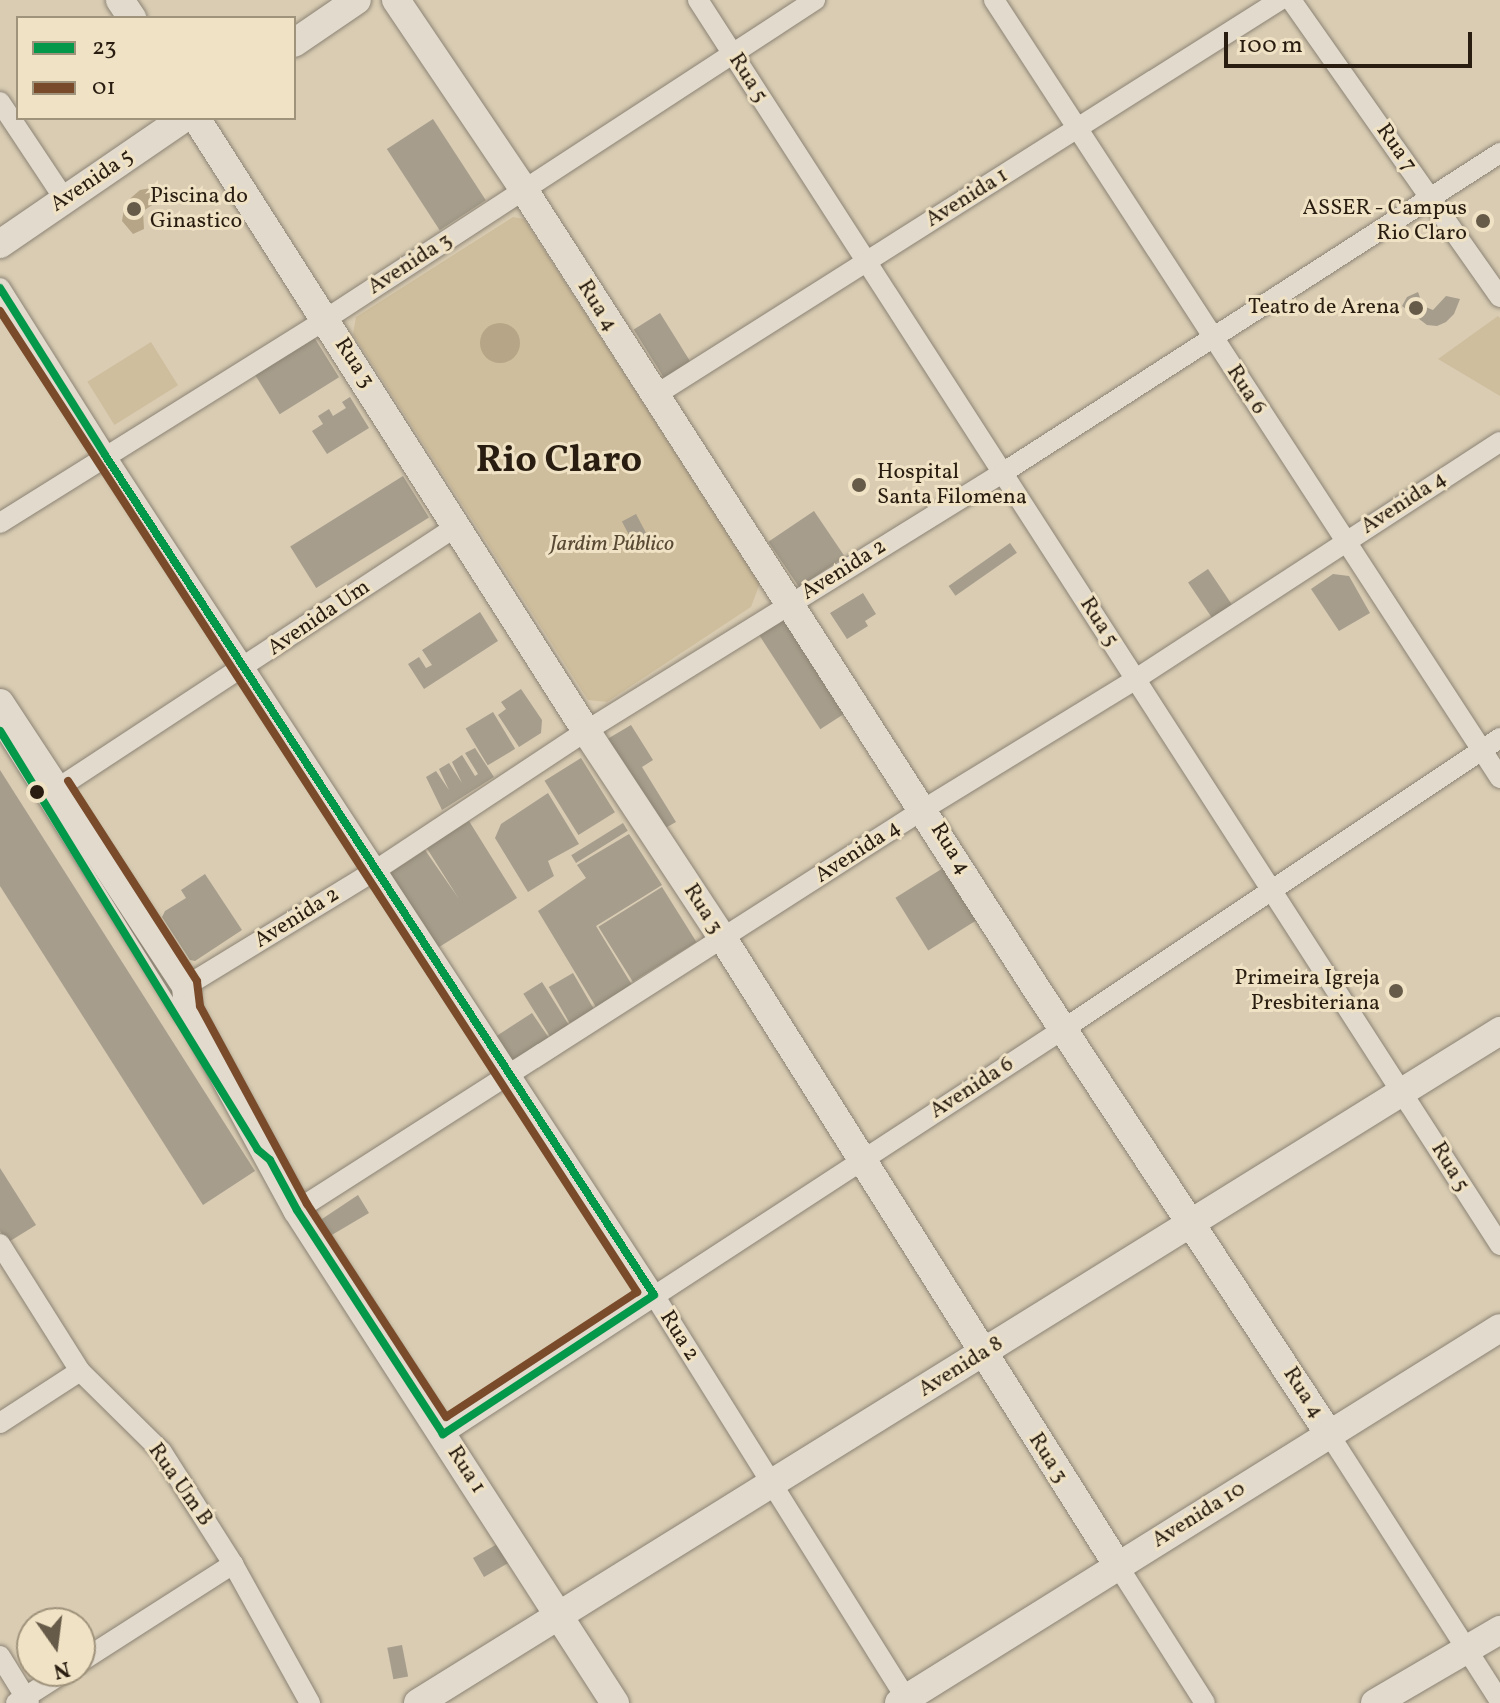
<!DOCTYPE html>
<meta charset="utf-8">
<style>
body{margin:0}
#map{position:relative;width:1500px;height:1703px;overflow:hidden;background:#d9ccb3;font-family:Vollkorn,serif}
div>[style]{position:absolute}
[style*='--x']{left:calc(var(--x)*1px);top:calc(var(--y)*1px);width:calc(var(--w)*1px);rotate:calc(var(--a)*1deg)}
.green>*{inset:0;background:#cfbe9d;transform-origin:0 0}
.water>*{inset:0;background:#b6a586}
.round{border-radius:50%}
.building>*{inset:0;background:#a69d8c;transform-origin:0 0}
.roads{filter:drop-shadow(0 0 2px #8c8374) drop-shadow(0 0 2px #8c8374)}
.lane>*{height:10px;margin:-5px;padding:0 5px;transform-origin:5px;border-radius:5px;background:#e1dacd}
.street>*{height:20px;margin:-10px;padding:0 10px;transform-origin:10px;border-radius:10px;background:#e1dacd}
.secondary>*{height:28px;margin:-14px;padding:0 14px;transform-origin:14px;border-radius:14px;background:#e1dacd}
.bus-1>*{height:8px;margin:-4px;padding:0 4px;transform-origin:4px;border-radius:4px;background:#04984a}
.bus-2>*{height:8px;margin:-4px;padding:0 4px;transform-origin:4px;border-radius:4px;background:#7a4b2a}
.dots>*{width:22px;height:22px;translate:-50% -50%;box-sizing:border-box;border:4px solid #f0e2c4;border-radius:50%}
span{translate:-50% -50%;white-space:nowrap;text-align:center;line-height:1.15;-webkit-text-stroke:6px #f0e2c4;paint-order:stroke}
.street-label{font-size:22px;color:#281d10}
.poi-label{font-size:22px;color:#281d10}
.left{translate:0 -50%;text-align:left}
.right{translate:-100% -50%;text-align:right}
.park-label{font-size:22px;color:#584a35;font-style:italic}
.town-label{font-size:38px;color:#281d10;font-weight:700}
.legend{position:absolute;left:16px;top:16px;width:280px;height:104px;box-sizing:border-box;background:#f0e2c4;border:2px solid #a0937c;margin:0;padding:10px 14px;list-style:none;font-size:24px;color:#281d10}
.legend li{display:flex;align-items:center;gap:16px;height:40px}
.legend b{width:40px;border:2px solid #a0937c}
.north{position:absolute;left:16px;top:1607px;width:80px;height:80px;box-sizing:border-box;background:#f0e2c4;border:2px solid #a0937c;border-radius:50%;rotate:166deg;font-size:22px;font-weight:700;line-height:32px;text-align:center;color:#281d10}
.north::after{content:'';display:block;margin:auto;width:28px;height:36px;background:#665a49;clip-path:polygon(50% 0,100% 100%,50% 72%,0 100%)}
.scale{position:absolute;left:1224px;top:32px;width:248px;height:36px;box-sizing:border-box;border:4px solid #281d10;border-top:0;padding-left:10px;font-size:24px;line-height:28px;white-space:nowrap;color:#281d10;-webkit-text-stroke:6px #f0e2c4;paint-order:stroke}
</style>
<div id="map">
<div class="green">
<i style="clip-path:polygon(513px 217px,524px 219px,760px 583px,751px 607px,607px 702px,588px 700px,353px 334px,356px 317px)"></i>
<i style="clip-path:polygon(1498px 316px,1500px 318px,1500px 396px,1438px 359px)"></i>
<i style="left:151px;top:342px;width:51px;height:75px;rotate:58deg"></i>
</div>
<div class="water">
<i style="clip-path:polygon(151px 188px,159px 197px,157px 202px,143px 211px,144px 229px,133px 234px,122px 221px,125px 203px,140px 190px)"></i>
<i class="round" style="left:480px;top:323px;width:40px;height:40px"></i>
</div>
<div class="building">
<i style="left:433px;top:119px;width:97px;height:55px;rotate:57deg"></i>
<i style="clip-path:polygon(1418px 292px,1423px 306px,1433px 310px,1446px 296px,1460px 299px,1454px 314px,1446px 322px,1437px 326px,1427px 325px,1402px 306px,1407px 297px)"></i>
<i style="left:660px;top:313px;width:58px;height:31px;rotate:58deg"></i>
<i style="left:312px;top:334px;width:51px;height:70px;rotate:58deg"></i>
<i style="clip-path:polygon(350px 397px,369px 428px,327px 454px,312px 431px,323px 424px,318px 416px,329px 409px,333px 416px,346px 408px,342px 402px)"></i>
<i style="left:403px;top:476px;width:49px;height:133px;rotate:58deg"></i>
<i style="left:814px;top:511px;width:55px;height:55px;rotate:56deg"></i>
<i style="left:636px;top:514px;width:30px;height:16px;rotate:62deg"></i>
<i style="left:1010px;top:543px;width:12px;height:75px;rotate:55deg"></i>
<i style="left:1208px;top:569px;width:43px;height:24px;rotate:56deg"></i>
<i style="clip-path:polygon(1333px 574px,1349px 576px,1370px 613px,1339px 631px,1311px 589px)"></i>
<i style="clip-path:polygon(863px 593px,876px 614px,865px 621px,868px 626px,847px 639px,830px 613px)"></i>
<i style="clip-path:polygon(480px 612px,498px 641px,424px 689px,408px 664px,419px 657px,426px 668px,432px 665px,422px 650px)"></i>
<i style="left:782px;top:617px;width:115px;height:29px;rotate:57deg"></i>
<i style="clip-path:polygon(521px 689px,542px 720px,541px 733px,519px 747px,498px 715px,506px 709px,501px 702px)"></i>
<i style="left:493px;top:712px;width:43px;height:32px;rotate:59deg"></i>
<i style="clip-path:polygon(631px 725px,653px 760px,642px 767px,676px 822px,660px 831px,604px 741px)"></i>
<i style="clip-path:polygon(475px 748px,494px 777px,442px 810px,426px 777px,436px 771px,449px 790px,439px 769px,449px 763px,462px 783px,452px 762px,462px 755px,475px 776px,478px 774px,465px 753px)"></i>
<i style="left:581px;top:758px;width:64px;height:43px;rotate:58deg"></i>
<i style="clip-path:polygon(0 770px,255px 1171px,203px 1205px,0 886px)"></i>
<i style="clip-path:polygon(548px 793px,579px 844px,548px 861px,554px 876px,528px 892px,495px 838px,501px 824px)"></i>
<i style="clip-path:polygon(469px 821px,517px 898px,436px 949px,387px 875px,425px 850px,459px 899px,426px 847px)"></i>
<i style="left:623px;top:823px;width:9px;height:61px;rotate:58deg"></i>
<i style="clip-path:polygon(629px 834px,662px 885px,596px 926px,632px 985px,596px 1007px,538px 911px,586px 878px,577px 865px)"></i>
<i style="left:948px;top:865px;width:62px;height:62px;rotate:58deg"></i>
<i style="clip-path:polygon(205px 874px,242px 930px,195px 961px,190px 960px,162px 917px,165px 911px,186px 898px,181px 890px)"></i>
<i style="left:662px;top:887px;width:65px;height:75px;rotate:58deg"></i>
<i style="left:573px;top:973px;width:42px;height:28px;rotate:60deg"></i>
<i style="left:542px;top:982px;width:51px;height:22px;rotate:58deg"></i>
<i style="clip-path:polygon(532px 1013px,549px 1038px,518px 1059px,510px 1059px,495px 1037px)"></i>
<i style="clip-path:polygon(0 1168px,36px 1225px,7px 1243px,0 1231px)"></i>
<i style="clip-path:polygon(358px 1195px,369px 1213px,325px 1239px,316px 1223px)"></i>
<i style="left:499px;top:1543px;width:22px;height:30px;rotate:60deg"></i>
<i style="left:402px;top:1645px;width:32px;height:15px;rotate:79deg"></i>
</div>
<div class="roads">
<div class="lane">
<i style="--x:0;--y:731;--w:339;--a:57.9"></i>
</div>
<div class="street">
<i style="--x:698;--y:0;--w:1481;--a:57.21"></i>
<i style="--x:994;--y:0;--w:928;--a:56.96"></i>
<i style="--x:1291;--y:0;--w:363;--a:54.9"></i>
<i style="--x:0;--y:102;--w:118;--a:56.4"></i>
<i style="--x:0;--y:288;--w:197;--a:57.8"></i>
<i style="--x:105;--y:455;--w:1003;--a:56.83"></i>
<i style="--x:654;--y:1295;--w:481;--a:58"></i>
<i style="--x:654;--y:396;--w:741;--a:-32.32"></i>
<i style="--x:0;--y:523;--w:385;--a:-32"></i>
<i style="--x:326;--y:319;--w:584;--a:-33.12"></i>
<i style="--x:58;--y:788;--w:479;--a:-33.3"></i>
<i style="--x:186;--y:986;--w:223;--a:-31.4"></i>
<i style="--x:376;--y:870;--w:252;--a:-33.5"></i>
<i style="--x:586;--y:731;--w:492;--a:-31.8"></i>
<i style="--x:1004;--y:472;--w:590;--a:-32.75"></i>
<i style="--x:297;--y:1210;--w:744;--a:-32.6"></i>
<i style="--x:924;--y:809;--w:249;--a:-31.5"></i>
<i style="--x:1136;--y:679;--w:434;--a:-33.1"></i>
<i style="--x:0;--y:1244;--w:150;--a:57.8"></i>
<i style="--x:80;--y:1371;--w:115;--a:44.6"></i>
<i style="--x:162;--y:1452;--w:133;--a:57.6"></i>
<i style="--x:233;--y:1564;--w:159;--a:61"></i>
<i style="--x:0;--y:1423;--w:95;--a:-33"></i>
<i style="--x:443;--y:1434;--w:743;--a:-33.13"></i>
<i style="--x:1065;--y:1028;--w:523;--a:-33.69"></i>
<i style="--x:1329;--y:1434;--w:317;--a:57.4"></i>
<i style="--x:1118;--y:1566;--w:162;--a:57.6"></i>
<i style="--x:0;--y:1656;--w:55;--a:58.3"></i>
<i style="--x:80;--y:1662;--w:182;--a:-32.6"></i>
<i style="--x:16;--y:1703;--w:59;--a:-32.6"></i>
</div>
<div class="secondary">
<i style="--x:120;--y:0;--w:22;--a:56"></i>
<i style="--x:396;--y:0;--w:229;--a:56"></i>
<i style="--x:524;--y:190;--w:941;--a:57.32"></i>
<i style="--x:1032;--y:982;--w:541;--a:56.69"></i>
<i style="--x:294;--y:43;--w:76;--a:-34.3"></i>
<i style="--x:196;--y:118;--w:727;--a:57.53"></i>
<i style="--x:586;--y:731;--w:250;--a:56.6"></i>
<i style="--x:724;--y:940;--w:740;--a:57.81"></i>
<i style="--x:0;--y:244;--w:223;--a:-34.4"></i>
<i style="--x:0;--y:703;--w:339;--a:56.7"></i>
<i style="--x:186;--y:986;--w:24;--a:85"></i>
<i style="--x:188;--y:1010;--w:228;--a:61.4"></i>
<i style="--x:297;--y:1210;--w:587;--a:57.18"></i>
<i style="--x:418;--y:1703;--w:1274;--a:-31.84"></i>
<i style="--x:899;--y:1703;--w:708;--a:-31.96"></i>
<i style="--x:1375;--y:1703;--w:145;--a:-30.3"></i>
</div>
</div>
<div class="bus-1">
<i style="--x:0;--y:288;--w:197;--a:57.8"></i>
<i style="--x:105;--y:455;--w:1003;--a:56.83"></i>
<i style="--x:654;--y:1295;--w:253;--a:146.6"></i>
<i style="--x:443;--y:1434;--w:267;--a:-123.1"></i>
<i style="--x:297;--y:1210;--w:57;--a:-118.4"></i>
<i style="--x:270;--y:1160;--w:16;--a:-140"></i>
<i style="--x:258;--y:1150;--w:492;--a:-121.6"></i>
</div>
<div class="bus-2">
<i style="--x:0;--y:311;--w:1170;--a:57"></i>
<i style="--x:637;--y:1292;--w:228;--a:146.8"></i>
<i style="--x:446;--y:1417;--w:254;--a:-123.1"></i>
<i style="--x:307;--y:1204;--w:225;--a:-118.4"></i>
<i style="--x:200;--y:1006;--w:25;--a:-97"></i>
<i style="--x:197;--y:981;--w:238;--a:-122.8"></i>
</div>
<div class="dots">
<i style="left:134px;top:209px;background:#665a49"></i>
<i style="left:1483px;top:221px;background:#665a49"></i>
<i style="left:1416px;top:308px;background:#665a49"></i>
<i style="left:859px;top:485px;background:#665a49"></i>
<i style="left:37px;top:792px;background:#281d10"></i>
<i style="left:1396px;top:991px;background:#665a49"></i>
</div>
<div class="street-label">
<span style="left:748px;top:78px;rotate:57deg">Rua 5</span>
<span style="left:1396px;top:148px;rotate:55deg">Rua 7</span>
<span style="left:92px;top:181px;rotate:-34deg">Avenida 5</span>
<span style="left:967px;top:198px;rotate:-32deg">Avenida 1</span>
<span style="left:410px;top:264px;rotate:-33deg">Avenida 3</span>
<span style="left:597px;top:306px;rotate:58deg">Rua 4</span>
<span style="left:354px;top:363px;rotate:57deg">Rua 3</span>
<span style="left:1246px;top:390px;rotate:57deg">Rua 6</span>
<span style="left:1404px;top:503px;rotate:-33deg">Avenida 4</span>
<span style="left:844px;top:570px;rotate:-32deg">Avenida 2</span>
<span style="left:319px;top:618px;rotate:-34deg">Avenida Um</span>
<span style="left:1099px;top:622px;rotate:57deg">Rua 5</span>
<span style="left:950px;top:849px;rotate:58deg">Rua 4</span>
<span style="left:858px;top:852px;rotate:-33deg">Avenida 4</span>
<span style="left:703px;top:909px;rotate:57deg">Rua 3</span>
<span style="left:297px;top:918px;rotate:-32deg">Avenida 2</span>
<span style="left:972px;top:1088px;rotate:-33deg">Avenida 6</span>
<span style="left:1450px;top:1167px;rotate:58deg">Rua 5</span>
<span style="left:679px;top:1336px;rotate:58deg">Rua 2</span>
<span style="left:961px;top:1367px;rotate:-32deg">Avenida 8</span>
<span style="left:1303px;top:1393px;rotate:57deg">Rua 4</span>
<span style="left:1048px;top:1458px;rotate:57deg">Rua 3</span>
<span style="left:466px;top:1470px;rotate:57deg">Rua 1</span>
<span style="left:180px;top:1485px;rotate:55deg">Rua Um B</span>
<span style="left:1199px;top:1515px;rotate:-32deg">Avenida 10</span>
</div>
<div class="poi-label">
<span class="left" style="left:150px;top:209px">Piscina do<br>Ginastico</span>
<span class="right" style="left:1467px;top:221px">ASSER - Campus<br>Rio Claro</span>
<span class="right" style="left:1400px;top:308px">Teatro de Arena</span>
<span class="left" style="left:877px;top:485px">Hospital<br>Santa Filomena</span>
<span class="right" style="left:1380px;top:991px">Primeira Igreja<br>Presbiteriana</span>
</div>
<div class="park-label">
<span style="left:612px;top:545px">Jardim Público</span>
</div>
<div class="town-label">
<span style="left:559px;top:462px">Rio Claro</span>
</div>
<ul class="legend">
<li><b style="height:10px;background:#04984a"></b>23</li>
<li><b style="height:10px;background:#7a4b2a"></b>01</li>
</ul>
<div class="north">N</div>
<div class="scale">100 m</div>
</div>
